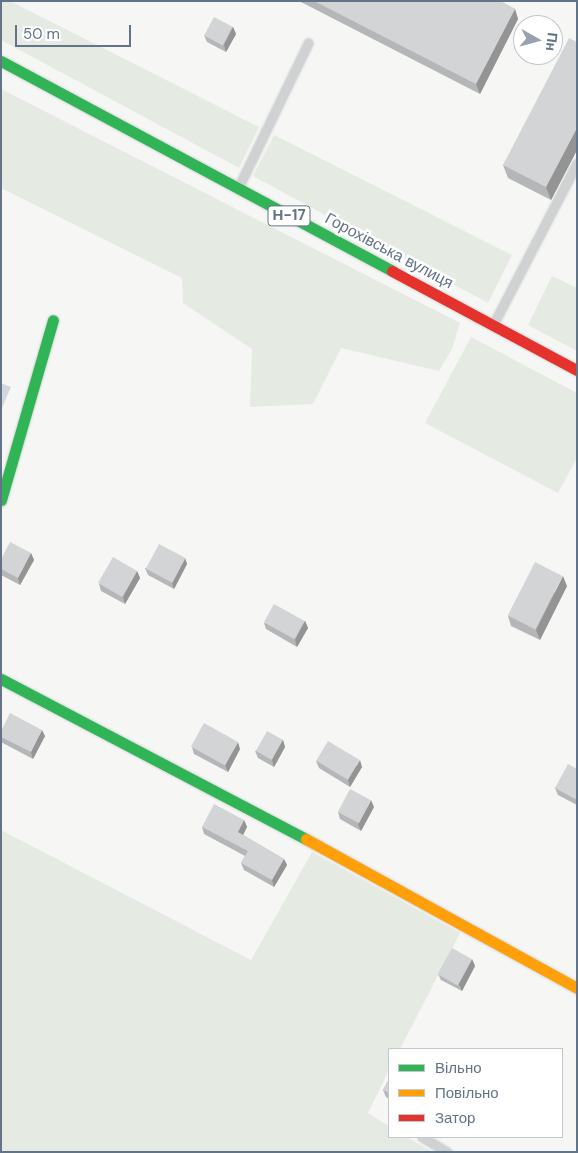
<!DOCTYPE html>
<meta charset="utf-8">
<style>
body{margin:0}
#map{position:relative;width:578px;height:1153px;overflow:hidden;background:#f6f7f5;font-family:"DM Sans",sans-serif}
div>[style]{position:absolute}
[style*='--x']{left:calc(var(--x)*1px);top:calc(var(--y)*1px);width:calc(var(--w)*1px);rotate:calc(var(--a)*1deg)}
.green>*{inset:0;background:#e5eae3}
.water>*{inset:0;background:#d2d9dc}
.roads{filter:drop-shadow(0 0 1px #d2d5d6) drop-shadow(0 0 1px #d2d5d6)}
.lane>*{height:9px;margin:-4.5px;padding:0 4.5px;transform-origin:4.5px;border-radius:4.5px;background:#d0d1d2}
.fast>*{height:11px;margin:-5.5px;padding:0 5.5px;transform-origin:5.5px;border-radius:5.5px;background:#30b455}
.slow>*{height:11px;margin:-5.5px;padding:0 5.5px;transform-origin:5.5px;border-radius:5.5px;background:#ff9f0a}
.jam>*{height:11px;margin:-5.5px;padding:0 5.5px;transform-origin:5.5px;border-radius:5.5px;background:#e5322d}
.wall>*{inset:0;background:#b5b6b7}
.shaded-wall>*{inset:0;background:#949495}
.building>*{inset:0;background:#d3d4d5;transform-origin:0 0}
span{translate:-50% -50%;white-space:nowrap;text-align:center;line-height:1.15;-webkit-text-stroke:5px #fff;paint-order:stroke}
.shield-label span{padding:1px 4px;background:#fff;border:1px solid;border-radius:4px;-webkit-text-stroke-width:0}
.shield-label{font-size:15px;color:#647488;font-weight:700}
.street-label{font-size:16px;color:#647488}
.frame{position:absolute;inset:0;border:2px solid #647488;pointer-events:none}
.legend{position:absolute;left:388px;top:1048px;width:175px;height:90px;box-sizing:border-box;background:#fff;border:1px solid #c1c7cf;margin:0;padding:6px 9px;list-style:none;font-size:15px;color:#647488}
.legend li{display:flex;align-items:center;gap:10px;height:25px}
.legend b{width:25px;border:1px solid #c1c7cf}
.north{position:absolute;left:513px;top:15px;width:50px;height:50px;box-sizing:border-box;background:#fff;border:1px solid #c1c7cf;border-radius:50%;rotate:97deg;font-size:14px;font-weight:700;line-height:20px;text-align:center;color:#647488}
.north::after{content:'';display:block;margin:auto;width:18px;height:22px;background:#97a2ae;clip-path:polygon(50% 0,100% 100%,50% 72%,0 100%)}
.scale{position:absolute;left:15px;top:25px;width:116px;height:22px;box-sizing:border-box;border:2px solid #647488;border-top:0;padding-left:6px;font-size:15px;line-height:18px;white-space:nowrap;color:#647488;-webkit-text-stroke:4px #fff;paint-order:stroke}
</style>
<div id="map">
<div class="green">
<i style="clip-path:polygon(1px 1px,10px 1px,259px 127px,239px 168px,1px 40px)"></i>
<i style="clip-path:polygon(1px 89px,460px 323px,452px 349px,439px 371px,341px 348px,313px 404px,250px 407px,252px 349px,183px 303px,182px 278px,1px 188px)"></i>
<i style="clip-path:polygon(274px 135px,512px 255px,488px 303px,253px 176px)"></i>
<i style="clip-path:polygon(552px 276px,577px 288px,577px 351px,528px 325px)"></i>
<i style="clip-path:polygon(471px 337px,577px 393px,577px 458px,558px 493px,425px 423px)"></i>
<i style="clip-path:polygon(1px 830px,251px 960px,312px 852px,460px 933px,400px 1049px,389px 1049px,389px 1070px,368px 1113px,389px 1126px,389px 1137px,407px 1137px,432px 1152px,1px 1152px)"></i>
</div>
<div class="water">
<i style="clip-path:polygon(1px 383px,11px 387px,1px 410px)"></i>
</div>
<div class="roads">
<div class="lane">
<i style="--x:239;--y:186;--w:159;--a:-64.2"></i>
<i style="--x:494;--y:323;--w:180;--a:-62.6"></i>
<i style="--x:422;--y:1137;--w:29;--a:31"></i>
</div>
<div class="fast">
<i style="--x:1;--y:61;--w:444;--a:28.2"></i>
<i style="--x:1;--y:500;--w:187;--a:-73.9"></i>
<i style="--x:1;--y:679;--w:344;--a:27.7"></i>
</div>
<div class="slow">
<i style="--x:306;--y:839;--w:309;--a:28.8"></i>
</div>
<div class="jam">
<i style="--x:392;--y:271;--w:210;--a:28.2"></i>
</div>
</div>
<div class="wall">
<i style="clip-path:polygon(299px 1px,500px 1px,515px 9px,518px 19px,480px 94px)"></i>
<i style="clip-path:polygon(233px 27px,236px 34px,226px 52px,207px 42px,204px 35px)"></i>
<i style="clip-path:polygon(577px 42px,577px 150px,551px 200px,508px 178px,503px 165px)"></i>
<i style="clip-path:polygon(31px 553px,34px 560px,20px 585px,1px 575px,1px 559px)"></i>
<i style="clip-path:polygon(185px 558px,187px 564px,174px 589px,148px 575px,145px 568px)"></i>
<i style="clip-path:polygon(137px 571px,140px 578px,125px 604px,101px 591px,99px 584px)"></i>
<i style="clip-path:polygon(567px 586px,540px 640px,511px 626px,508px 616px)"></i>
<i style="clip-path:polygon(305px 621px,308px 628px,297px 647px,266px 629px,264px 623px)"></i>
<i style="clip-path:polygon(1px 731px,45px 736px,33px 759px,1px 742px)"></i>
<i style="clip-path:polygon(283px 740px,285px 747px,274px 767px,258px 758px,255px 751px)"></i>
<i style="clip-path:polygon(192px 747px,240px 749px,228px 772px,194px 754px)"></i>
<i style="clip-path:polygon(316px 761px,362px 767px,350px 787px,319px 768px)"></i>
<i style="clip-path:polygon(577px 769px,577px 805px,558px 795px,555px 788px)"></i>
<i style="clip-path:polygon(374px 807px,361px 831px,340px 819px,338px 812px)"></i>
<i style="clip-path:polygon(244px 820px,247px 827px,243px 835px,284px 859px,287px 865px,274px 887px,244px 870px,241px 863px,245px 856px,204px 834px,202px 827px)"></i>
<i style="clip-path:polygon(472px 959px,475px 966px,462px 991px,441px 980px,438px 974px)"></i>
<i style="clip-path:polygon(389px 1079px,389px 1099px,386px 1097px,383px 1090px)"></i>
</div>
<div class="shaded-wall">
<i style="clip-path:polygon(515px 9px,518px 19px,480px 94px,476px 84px)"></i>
<i style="clip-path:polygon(233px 27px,236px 34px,226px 52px,224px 45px)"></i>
<i style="clip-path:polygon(577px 128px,577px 150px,551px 200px,546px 187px)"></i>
<i style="clip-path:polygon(31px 553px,34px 560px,20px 585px,18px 578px)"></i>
<i style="clip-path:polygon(185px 558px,187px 564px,174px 589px,172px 583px)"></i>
<i style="clip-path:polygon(137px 571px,140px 578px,125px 604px,123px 597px)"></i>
<i style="clip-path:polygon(563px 576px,567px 586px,540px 640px,536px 630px)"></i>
<i style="clip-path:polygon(305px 621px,308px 628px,297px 647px,295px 640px)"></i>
<i style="clip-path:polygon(42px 730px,45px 736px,33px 759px,31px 752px)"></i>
<i style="clip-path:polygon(283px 740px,285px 747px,274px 767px,272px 760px)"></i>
<i style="clip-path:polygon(238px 742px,240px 749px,228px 772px,225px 765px)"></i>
<i style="clip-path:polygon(360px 760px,362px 767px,350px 787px,348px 780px)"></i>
<i style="clip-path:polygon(371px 800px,374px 807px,361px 831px,358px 824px)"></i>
<i style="clip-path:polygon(244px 820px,247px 827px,241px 839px,238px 832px)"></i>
<i style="clip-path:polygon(284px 859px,287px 865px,274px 887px,272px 880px)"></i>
<i style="clip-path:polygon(472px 959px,475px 966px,462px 991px,459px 984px)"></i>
</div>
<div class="building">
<i style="clip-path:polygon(314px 1px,500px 1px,515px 9px,476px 84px)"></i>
<i style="left:214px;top:17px;width:21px;height:21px;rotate:28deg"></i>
<i style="clip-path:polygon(569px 38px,577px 42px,577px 128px,546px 187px,503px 165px)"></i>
<i style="clip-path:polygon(10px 542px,31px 553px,18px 578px,1px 569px,1px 559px)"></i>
<i style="left:159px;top:544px;width:30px;height:28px;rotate:28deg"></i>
<i style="left:113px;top:557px;width:28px;height:30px;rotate:30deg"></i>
<i style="left:535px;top:562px;width:31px;height:60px;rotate:27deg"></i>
<i style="left:274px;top:604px;width:35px;height:21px;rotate:29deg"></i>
<i style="clip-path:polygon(10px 713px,42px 730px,31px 752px,1px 737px,1px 731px)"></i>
<i style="left:204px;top:723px;width:39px;height:27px;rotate:29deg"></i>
<i style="left:267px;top:731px;width:18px;height:23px;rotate:29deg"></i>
<i style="left:328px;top:741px;width:37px;height:23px;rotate:31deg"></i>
<i style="clip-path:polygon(568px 764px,577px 769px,577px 800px,555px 788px)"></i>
<i style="left:350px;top:789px;width:24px;height:26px;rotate:28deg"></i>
<i style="clip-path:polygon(214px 804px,244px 820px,238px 832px,284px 859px,272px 880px,241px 863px,248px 851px,202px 827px)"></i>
<i style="left:452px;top:948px;width:23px;height:30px;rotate:29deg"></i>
<i style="clip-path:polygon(389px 1079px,389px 1093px,383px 1090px)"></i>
</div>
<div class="shield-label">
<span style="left:289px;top:216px">Н-17</span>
</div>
<div class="street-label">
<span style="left:389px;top:251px;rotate:28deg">Горохівська вулиця</span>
</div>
<div class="frame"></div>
<ul class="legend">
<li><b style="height:6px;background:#30b455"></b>Вільно</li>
<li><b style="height:6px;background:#ff9f0a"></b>Повільно</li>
<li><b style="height:6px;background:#e5322d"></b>Затор</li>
</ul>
<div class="north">Пн</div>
<div class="scale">50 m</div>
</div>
